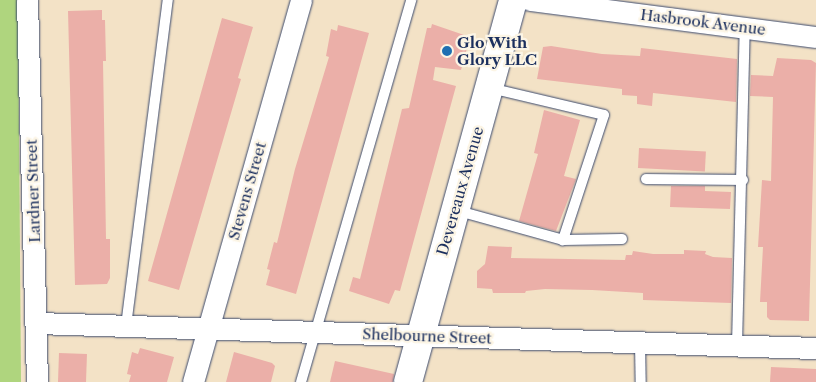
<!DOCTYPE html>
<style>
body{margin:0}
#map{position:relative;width:816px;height:382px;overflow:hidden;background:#f3e2c6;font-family:"Libre Caslon Text",serif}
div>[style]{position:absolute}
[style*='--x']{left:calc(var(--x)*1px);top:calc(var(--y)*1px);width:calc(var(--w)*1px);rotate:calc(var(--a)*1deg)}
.green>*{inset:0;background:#afd57e}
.building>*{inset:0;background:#ebafa8;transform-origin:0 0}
.roads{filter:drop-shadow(0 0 1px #3b4a6e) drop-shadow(0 0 1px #3b4a6e)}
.lane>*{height:10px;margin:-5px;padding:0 5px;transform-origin:5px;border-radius:5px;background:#fff}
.street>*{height:21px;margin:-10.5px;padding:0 10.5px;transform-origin:10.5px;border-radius:10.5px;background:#fff}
.secondary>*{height:28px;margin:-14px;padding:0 14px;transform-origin:14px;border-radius:14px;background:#fff}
.dots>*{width:14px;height:14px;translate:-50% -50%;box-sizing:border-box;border:2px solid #fcf5e5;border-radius:50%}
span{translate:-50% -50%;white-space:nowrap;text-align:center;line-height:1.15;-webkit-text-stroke:4.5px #fcf5e5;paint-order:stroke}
.street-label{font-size:15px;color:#1b2f5e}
.poi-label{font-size:15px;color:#1b2f5e;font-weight:700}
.left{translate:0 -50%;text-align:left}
</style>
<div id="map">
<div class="green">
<i style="clip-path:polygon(0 0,18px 0,21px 382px,0 382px)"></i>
</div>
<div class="building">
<i style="clip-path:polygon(102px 10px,102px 20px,105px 20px,106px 61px,103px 61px,106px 239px,110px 239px,110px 278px,107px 284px,75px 285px,68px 11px)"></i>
<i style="clip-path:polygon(222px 18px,253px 27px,238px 78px,241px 79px,179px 290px,148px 281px)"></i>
<i style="clip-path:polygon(432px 24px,470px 37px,461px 70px,435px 67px,433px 80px,456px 86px,400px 291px,395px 290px,389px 304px,349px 291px,353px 277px,360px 279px,402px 109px,409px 108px,427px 28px,431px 28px)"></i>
<i style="clip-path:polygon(338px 25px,369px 33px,296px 294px,266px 285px,270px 270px,267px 269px,274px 242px,277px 243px,295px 169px,329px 57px,326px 56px,331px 29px,337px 31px)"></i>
<i style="clip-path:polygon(551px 46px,602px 54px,640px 56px,641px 48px,737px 59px,736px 102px,653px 93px,652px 106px,637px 104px,637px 96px,622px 95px,622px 89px,537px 79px,543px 47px)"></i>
<i style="clip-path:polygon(777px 58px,811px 60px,816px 63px,809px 321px,770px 320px,767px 317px,767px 302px,760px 302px,763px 247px,758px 247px,762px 180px,771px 181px,773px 97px,750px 96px,751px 75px,773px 76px)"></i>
<i style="clip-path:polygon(544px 110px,580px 120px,564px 176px,576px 179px,556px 231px,519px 221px,538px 154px,534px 153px)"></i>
<i style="left:639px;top:148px;width:67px;height:20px;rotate:3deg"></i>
<i style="clip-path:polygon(671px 186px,705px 186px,705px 191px,731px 192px,730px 209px,670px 207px)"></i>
<i style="clip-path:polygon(488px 246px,512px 247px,511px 258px,569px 259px,625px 260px,626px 255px,632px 255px,633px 251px,653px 254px,684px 254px,684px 250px,706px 251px,705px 254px,713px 257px,732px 258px,731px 303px,643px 300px,643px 293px,592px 290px,545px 289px,526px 291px,525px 293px,493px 293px,492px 289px,477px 288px,477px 271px,485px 264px)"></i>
<i style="clip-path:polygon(140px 348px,174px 357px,167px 382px,129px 382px,131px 375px,127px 374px,132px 352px,138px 354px)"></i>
<i style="clip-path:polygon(234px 352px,272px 363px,275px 366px,271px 382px,226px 382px)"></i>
<i style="left:59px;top:353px;width:28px;height:29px;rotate:2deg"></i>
<i style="clip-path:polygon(335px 361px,394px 374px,393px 382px,330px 382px)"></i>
<i style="clip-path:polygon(771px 367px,816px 369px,816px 382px,770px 382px)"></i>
</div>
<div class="roads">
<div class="lane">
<i style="--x:490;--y:88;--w:117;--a:13.3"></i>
<i style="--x:604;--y:115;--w:132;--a:108.2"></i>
<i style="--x:646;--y:179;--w:97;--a:0.6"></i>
<i style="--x:455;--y:210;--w:112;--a:15.5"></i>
<i style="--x:563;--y:240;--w:59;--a:-1"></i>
<i style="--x:126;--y:326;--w:329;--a:-82.7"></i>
<i style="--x:640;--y:343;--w:39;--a:89"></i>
<i style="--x:737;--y:345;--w:317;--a:-88.6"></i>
<i style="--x:301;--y:382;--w:398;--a:-73.9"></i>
</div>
<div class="street">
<i style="--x:27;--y:0;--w:382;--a:88.5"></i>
<i style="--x:530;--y:0;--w:288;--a:7.4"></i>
<i style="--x:37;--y:323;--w:779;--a:1.84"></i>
<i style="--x:193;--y:382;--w:397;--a:-74.2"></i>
</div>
<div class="secondary">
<i style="--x:408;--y:382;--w:396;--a:-74.6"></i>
</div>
</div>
<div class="dots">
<i style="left:447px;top:51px;background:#1f6fb2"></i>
</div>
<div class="street-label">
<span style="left:703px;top:22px;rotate:7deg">Hasbrook Avenue</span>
<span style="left:33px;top:191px;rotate:-92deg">Lardner Street</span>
<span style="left:247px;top:191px;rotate:-74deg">Stevens Street</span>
<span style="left:460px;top:191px;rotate:-74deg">Devereaux Avenue</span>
<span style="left:427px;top:336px;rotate:2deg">Shelbourne Street</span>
</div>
<div class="poi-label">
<span class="left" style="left:457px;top:51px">Glo With<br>Glory LLC</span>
</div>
</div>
